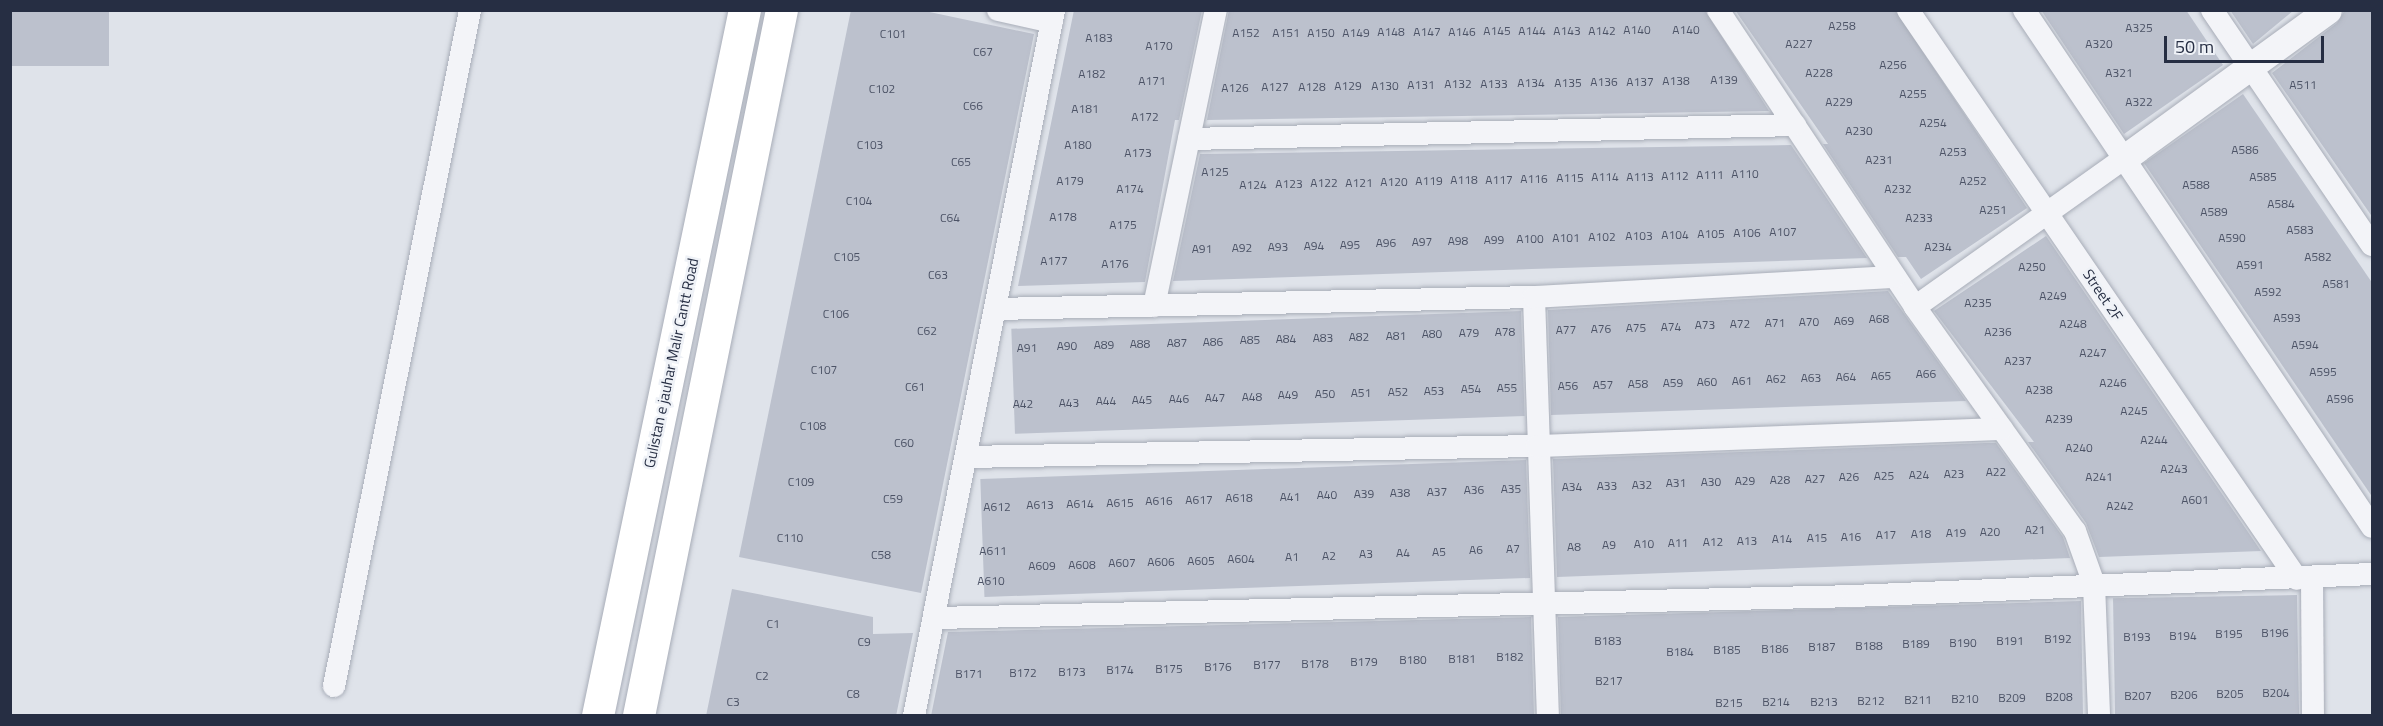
<!DOCTYPE html>
<style>
body{margin:0}
#map{position:relative;width:2383px;height:726px;overflow:hidden;background:#dfe3ea;font-family:"Titillium Web",sans-serif}
div>[style]{position:absolute}
[style*='--x']{left:calc(var(--x)*1px);top:calc(var(--y)*1px);width:calc(var(--w)*1px);rotate:calc(var(--a)*1deg)}
.building>*{inset:0;background:#bcc1cd;transform-origin:0 0}
.roads{filter:drop-shadow(0 0 2px #a8adb8) drop-shadow(0 0 2px #a8adb8)}
.minor>*{height:22px;margin:-11px;padding:0 11px;transform-origin:11px;border-radius:11px;background:#f3f4f8}
.tertiary>*{height:27px;margin:-13.5px;padding:0 13.5px;transform-origin:13.5px;border-radius:13.5px;background:#f3f4f8}
.secondary>*{height:32px;margin:-16px;padding:0 16px;transform-origin:16px;border-radius:16px;background:#fff}
span{translate:-50% -50%;white-space:nowrap;text-align:center;line-height:1.15;-webkit-text-stroke:5px #eff2f7;paint-order:stroke}
.number-label{font-size:12px;color:#4c5366}
.number-label span{-webkit-text-stroke-width:0}
.street-label{font-size:15px;color:#262e43}
.frame{position:absolute;inset:0;border:12px solid #262e43;pointer-events:none}
.scale{position:absolute;left:2164px;top:36px;width:160px;height:27px;box-sizing:border-box;border:3px solid #262e43;border-top:0;padding-left:8px;font-size:18px;line-height:21px;white-space:nowrap;color:#262e43;-webkit-text-stroke:4px #eff2f7;paint-order:stroke}
</style>
<div id="map">
<div class="building">
<i style="left:10px;top:10px;width:99px;height:56px"></i>
<i style="clip-path:polygon(851px 10px,920px 10px,1034px 34px,921px 593px,739px 557px)"></i>
<i style="clip-path:polygon(1074px 10px,1202px 10px,1179px 120px,1175px 120px,1145px 282px,1018px 286px)"></i>
<i style="clip-path:polygon(1229px 10px,1705px 10px,1769px 111px,1207px 120px)"></i>
<i style="clip-path:polygon(1735px 10px,1895px 10px,2027px 208px,1921px 279px,1906px 257px,1898px 257px,1823px 144px,1828px 144px)"></i>
<i style="clip-path:polygon(2041px 10px,2186px 10px,2223px 65px,2124px 134px)"></i>
<i style="clip-path:polygon(2230px 10px,2294px 10px,2253px 44px)"></i>
<i style="clip-path:polygon(2345px 10px,2373px 10px,2373px 218px,2272px 73px,2337px 23px)"></i>
<i style="clip-path:polygon(2243px 94px,2373px 284px,2373px 498px,2144px 163px)"></i>
<i style="clip-path:polygon(1791px 145px,1867px 258px,1173px 281px,1200px 154px)"></i>
<i style="clip-path:polygon(2046px 236px,2261px 551px,2099px 557px,2086px 523px,2028px 442px,2034px 442px,1934px 311px)"></i>
<i style="clip-path:polygon(1888px 291px,1966px 401px,1551px 415px,1548px 310px)"></i>
<i style="left:1521px;top:311px;width:105px;height:510px;rotate:88deg"></i>
<i style="clip-path:polygon(1986px 443px,1996px 443px,2063px 537px,2070px 558px,1557px 577px,1553px 459px)"></i>
<i style="left:1526px;top:460px;width:118px;height:546px;rotate:88deg"></i>
<i style="clip-path:polygon(732px 589px,873px 617px,873px 634px,913px 633px,896px 716px,706px 716px)"></i>
<i style="left:2297px;top:595px;width:121px;height:184px;rotate:89deg"></i>
<i style="clip-path:polygon(2081px 601px,2083px 716px,1561px 716px,1558px 617px)"></i>
<i style="clip-path:polygon(1531px 617px,1534px 716px,931px 716px,948px 632px)"></i>
</div>
<div class="roads">
<div class="minor">
<i style="--x:998;--y:10;--w:55;--a:12.5"></i>
<i style="--x:1718;--y:10;--w:356;--a:56.4"></i>
<i style="--x:1915;--y:307;--w:275;--a:54.5"></i>
<i style="--x:2075;--y:531;--w:56;--a:70.3"></i>
<i style="--x:2094;--y:584;--w:132;--a:87.8"></i>
<i style="--x:1908;--y:10;--w:689;--a:55.64"></i>
<i style="--x:2024;--y:10;--w:623;--a:56.05"></i>
<i style="--x:2212;--y:10;--w:284;--a:55.8"></i>
<i style="--x:1189;--y:139;--w:606;--a:-1.32"></i>
<i style="--x:1534;--y:297;--w:419;--a:88.1"></i>
<i style="--x:1154;--y:306;--w:302;--a:-78.2"></i>
<i style="--x:1915;--y:307;--w:255;--a:-35.4"></i>
<i style="--x:996;--y:309;--w:538;--a:-1.28"></i>
<i style="--x:1534;--y:297;--w:361;--a:-3.2"></i>
<i style="--x:967;--y:457;--w:570;--a:-1.11"></i>
<i style="--x:1537;--y:446;--w:465;--a:-2.1"></i>
<i style="--x:2312;--y:578;--w:138;--a:89.6"></i>
<i style="--x:936;--y:618;--w:917;--a:-1.37"></i>
<i style="--x:1853;--y:596;--w:519;--a:-2.43"></i>
<i style="--x:334;--y:686;--w:690;--a:-78.62"></i>
<i style="--x:914;--y:716;--w:720;--a:-78.78"></i>
</div>
<div class="tertiary">
<i style="--x:2123;--y:159;--w:253;--a:-36"></i>
</div>
<div class="secondary">
<i style="--x:598;--y:716;--w:721;--a:-78.24"></i>
<i style="--x:639;--y:716;--w:720;--a:-78.55"></i>
</div>
</div>
<div class="number-label">
<span style="left:1842px;top:26px">A258</span>
<span style="left:2139px;top:28px">A325</span>
<span style="left:1637px;top:30px">A140</span>
<span style="left:1686px;top:30px">A140</span>
<span style="left:1497px;top:31px">A145</span>
<span style="left:1532px;top:31px">A144</span>
<span style="left:1567px;top:31px">A143</span>
<span style="left:1602px;top:31px">A142</span>
<span style="left:1391px;top:32px">A148</span>
<span style="left:1427px;top:32px">A147</span>
<span style="left:1462px;top:32px">A146</span>
<span style="left:1246px;top:33px">A152</span>
<span style="left:1286px;top:33px">A151</span>
<span style="left:1321px;top:33px">A150</span>
<span style="left:1356px;top:33px">A149</span>
<span style="left:893px;top:34px">C101</span>
<span style="left:1099px;top:38px">A183</span>
<span style="left:1799px;top:44px">A227</span>
<span style="left:2099px;top:44px">A320</span>
<span style="left:1159px;top:46px">A170</span>
<span style="left:983px;top:52px">C67</span>
<span style="left:1893px;top:65px">A256</span>
<span style="left:1819px;top:73px">A228</span>
<span style="left:2119px;top:73px">A321</span>
<span style="left:1092px;top:74px">A182</span>
<span style="left:1724px;top:80px">A139</span>
<span style="left:1152px;top:81px">A171</span>
<span style="left:1676px;top:81px">A138</span>
<span style="left:1604px;top:82px">A136</span>
<span style="left:1640px;top:82px">A137</span>
<span style="left:1531px;top:83px">A134</span>
<span style="left:1568px;top:83px">A135</span>
<span style="left:1458px;top:84px">A132</span>
<span style="left:1494px;top:84px">A133</span>
<span style="left:1421px;top:85px">A131</span>
<span style="left:2303px;top:85px">A511</span>
<span style="left:1348px;top:86px">A129</span>
<span style="left:1385px;top:86px">A130</span>
<span style="left:1275px;top:87px">A127</span>
<span style="left:1312px;top:87px">A128</span>
<span style="left:1235px;top:88px">A126</span>
<span style="left:882px;top:89px">C102</span>
<span style="left:1913px;top:94px">A255</span>
<span style="left:1839px;top:102px">A229</span>
<span style="left:2139px;top:102px">A322</span>
<span style="left:973px;top:106px">C66</span>
<span style="left:1085px;top:109px">A181</span>
<span style="left:1145px;top:117px">A172</span>
<span style="left:1933px;top:123px">A254</span>
<span style="left:1859px;top:131px">A230</span>
<span style="left:870px;top:145px">C103</span>
<span style="left:1078px;top:145px">A180</span>
<span style="left:2245px;top:150px">A586</span>
<span style="left:1953px;top:152px">A253</span>
<span style="left:1138px;top:153px">A173</span>
<span style="left:1879px;top:160px">A231</span>
<span style="left:961px;top:162px">C65</span>
<span style="left:1215px;top:172px">A125</span>
<span style="left:1745px;top:174px">A110</span>
<span style="left:1710px;top:175px">A111</span>
<span style="left:1675px;top:176px">A112</span>
<span style="left:1605px;top:177px">A114</span>
<span style="left:1640px;top:177px">A113</span>
<span style="left:2263px;top:177px">A585</span>
<span style="left:1570px;top:178px">A115</span>
<span style="left:1534px;top:179px">A116</span>
<span style="left:1464px;top:180px">A118</span>
<span style="left:1499px;top:180px">A117</span>
<span style="left:1070px;top:181px">A179</span>
<span style="left:1429px;top:181px">A119</span>
<span style="left:1973px;top:181px">A252</span>
<span style="left:1394px;top:182px">A120</span>
<span style="left:1324px;top:183px">A122</span>
<span style="left:1359px;top:183px">A121</span>
<span style="left:1289px;top:184px">A123</span>
<span style="left:1253px;top:185px">A124</span>
<span style="left:2196px;top:185px">A588</span>
<span style="left:1130px;top:189px">A174</span>
<span style="left:1898px;top:189px">A232</span>
<span style="left:859px;top:201px">C104</span>
<span style="left:2281px;top:204px">A584</span>
<span style="left:1993px;top:210px">A251</span>
<span style="left:2214px;top:212px">A589</span>
<span style="left:1063px;top:217px">A178</span>
<span style="left:950px;top:218px">C64</span>
<span style="left:1919px;top:218px">A233</span>
<span style="left:1123px;top:225px">A175</span>
<span style="left:2300px;top:230px">A583</span>
<span style="left:1783px;top:232px">A107</span>
<span style="left:1747px;top:233px">A106</span>
<span style="left:1711px;top:234px">A105</span>
<span style="left:1675px;top:235px">A104</span>
<span style="left:1639px;top:236px">A103</span>
<span style="left:1602px;top:237px">A102</span>
<span style="left:1566px;top:238px">A101</span>
<span style="left:2232px;top:238px">A590</span>
<span style="left:1530px;top:239px">A100</span>
<span style="left:1494px;top:240px">A99</span>
<span style="left:1458px;top:241px">A98</span>
<span style="left:1422px;top:242px">A97</span>
<span style="left:1386px;top:243px">A96</span>
<span style="left:1350px;top:245px">A95</span>
<span style="left:1314px;top:246px">A94</span>
<span style="left:1278px;top:247px">A93</span>
<span style="left:1938px;top:247px">A234</span>
<span style="left:1242px;top:248px">A92</span>
<span style="left:1202px;top:249px">A91</span>
<span style="left:847px;top:257px">C105</span>
<span style="left:2318px;top:257px">A582</span>
<span style="left:1054px;top:261px">A177</span>
<span style="left:1115px;top:264px">A176</span>
<span style="left:2250px;top:265px">A591</span>
<span style="left:2032px;top:267px">A250</span>
<span style="left:938px;top:275px">C63</span>
<span style="left:2336px;top:284px">A581</span>
<span style="left:2268px;top:292px">A592</span>
<span style="left:2053px;top:296px">A249</span>
<span style="left:1978px;top:303px">A235</span>
<span style="left:836px;top:314px">C106</span>
<span style="left:2287px;top:318px">A593</span>
<span style="left:1879px;top:319px">A68</span>
<span style="left:1844px;top:321px">A69</span>
<span style="left:1809px;top:322px">A70</span>
<span style="left:1775px;top:323px">A71</span>
<span style="left:1740px;top:324px">A72</span>
<span style="left:2073px;top:324px">A248</span>
<span style="left:1705px;top:325px">A73</span>
<span style="left:1671px;top:327px">A74</span>
<span style="left:1636px;top:328px">A75</span>
<span style="left:1601px;top:329px">A76</span>
<span style="left:1566px;top:330px">A77</span>
<span style="left:927px;top:331px">C62</span>
<span style="left:1505px;top:332px">A78</span>
<span style="left:1998px;top:332px">A236</span>
<span style="left:1469px;top:333px">A79</span>
<span style="left:1432px;top:334px">A80</span>
<span style="left:1396px;top:336px">A81</span>
<span style="left:1359px;top:337px">A82</span>
<span style="left:1323px;top:338px">A83</span>
<span style="left:1286px;top:339px">A84</span>
<span style="left:1250px;top:340px">A85</span>
<span style="left:1213px;top:342px">A86</span>
<span style="left:1177px;top:343px">A87</span>
<span style="left:1140px;top:344px">A88</span>
<span style="left:1104px;top:345px">A89</span>
<span style="left:2305px;top:345px">A594</span>
<span style="left:1067px;top:346px">A90</span>
<span style="left:1027px;top:348px">A91</span>
<span style="left:2093px;top:353px">A247</span>
<span style="left:2018px;top:361px">A237</span>
<span style="left:824px;top:370px">C107</span>
<span style="left:2323px;top:372px">A595</span>
<span style="left:1926px;top:374px">A66</span>
<span style="left:1881px;top:376px">A65</span>
<span style="left:1846px;top:377px">A64</span>
<span style="left:1811px;top:378px">A63</span>
<span style="left:1776px;top:379px">A62</span>
<span style="left:1742px;top:381px">A61</span>
<span style="left:1707px;top:382px">A60</span>
<span style="left:1673px;top:383px">A59</span>
<span style="left:2113px;top:383px">A246</span>
<span style="left:1638px;top:384px">A58</span>
<span style="left:1603px;top:385px">A57</span>
<span style="left:1568px;top:386px">A56</span>
<span style="left:915px;top:387px">C61</span>
<span style="left:1507px;top:388px">A55</span>
<span style="left:1471px;top:389px">A54</span>
<span style="left:2039px;top:390px">A238</span>
<span style="left:1434px;top:391px">A53</span>
<span style="left:1398px;top:392px">A52</span>
<span style="left:1361px;top:393px">A51</span>
<span style="left:1325px;top:394px">A50</span>
<span style="left:1288px;top:395px">A49</span>
<span style="left:1252px;top:397px">A48</span>
<span style="left:1215px;top:398px">A47</span>
<span style="left:1179px;top:399px">A46</span>
<span style="left:2340px;top:399px">A596</span>
<span style="left:1142px;top:400px">A45</span>
<span style="left:1106px;top:401px">A44</span>
<span style="left:1069px;top:403px">A43</span>
<span style="left:1023px;top:404px">A42</span>
<span style="left:2134px;top:411px">A245</span>
<span style="left:2059px;top:419px">A239</span>
<span style="left:813px;top:426px">C108</span>
<span style="left:2154px;top:440px">A244</span>
<span style="left:904px;top:443px">C60</span>
<span style="left:2079px;top:448px">A240</span>
<span style="left:2174px;top:469px">A243</span>
<span style="left:1996px;top:472px">A22</span>
<span style="left:1954px;top:474px">A23</span>
<span style="left:1919px;top:475px">A24</span>
<span style="left:1884px;top:476px">A25</span>
<span style="left:1849px;top:477px">A26</span>
<span style="left:2099px;top:477px">A241</span>
<span style="left:1815px;top:479px">A27</span>
<span style="left:1780px;top:480px">A28</span>
<span style="left:1745px;top:481px">A29</span>
<span style="left:801px;top:482px">C109</span>
<span style="left:1711px;top:482px">A30</span>
<span style="left:1676px;top:483px">A31</span>
<span style="left:1642px;top:485px">A32</span>
<span style="left:1607px;top:486px">A33</span>
<span style="left:1572px;top:487px">A34</span>
<span style="left:1511px;top:489px">A35</span>
<span style="left:1474px;top:490px">A36</span>
<span style="left:1437px;top:492px">A37</span>
<span style="left:1400px;top:493px">A38</span>
<span style="left:1364px;top:494px">A39</span>
<span style="left:1327px;top:495px">A40</span>
<span style="left:1290px;top:497px">A41</span>
<span style="left:1239px;top:498px">A618</span>
<span style="left:893px;top:499px">C59</span>
<span style="left:1199px;top:500px">A617</span>
<span style="left:2195px;top:500px">A601</span>
<span style="left:1159px;top:501px">A616</span>
<span style="left:1120px;top:503px">A615</span>
<span style="left:1080px;top:504px">A614</span>
<span style="left:1040px;top:505px">A613</span>
<span style="left:2120px;top:506px">A242</span>
<span style="left:997px;top:507px">A612</span>
<span style="left:2035px;top:530px">A21</span>
<span style="left:1990px;top:532px">A20</span>
<span style="left:1956px;top:533px">A19</span>
<span style="left:1921px;top:534px">A18</span>
<span style="left:1886px;top:535px">A17</span>
<span style="left:1851px;top:537px">A16</span>
<span style="left:790px;top:538px">C110</span>
<span style="left:1817px;top:538px">A15</span>
<span style="left:1782px;top:539px">A14</span>
<span style="left:1747px;top:541px">A13</span>
<span style="left:1713px;top:542px">A12</span>
<span style="left:1678px;top:543px">A11</span>
<span style="left:1644px;top:544px">A10</span>
<span style="left:1609px;top:545px">A9</span>
<span style="left:1574px;top:547px">A8</span>
<span style="left:1513px;top:549px">A7</span>
<span style="left:1476px;top:550px">A6</span>
<span style="left:993px;top:551px">A611</span>
<span style="left:1439px;top:552px">A5</span>
<span style="left:1403px;top:553px">A4</span>
<span style="left:1366px;top:554px">A3</span>
<span style="left:881px;top:555px">C58</span>
<span style="left:1329px;top:556px">A2</span>
<span style="left:1292px;top:557px">A1</span>
<span style="left:1241px;top:559px">A604</span>
<span style="left:1201px;top:561px">A605</span>
<span style="left:1161px;top:562px">A606</span>
<span style="left:1122px;top:563px">A607</span>
<span style="left:1082px;top:565px">A608</span>
<span style="left:1042px;top:566px">A609</span>
<span style="left:991px;top:581px">A610</span>
<span style="left:773px;top:624px">C1</span>
<span style="left:2275px;top:633px">B196</span>
<span style="left:2229px;top:634px">B195</span>
<span style="left:2183px;top:636px">B194</span>
<span style="left:2137px;top:637px">B193</span>
<span style="left:2058px;top:639px">B192</span>
<span style="left:1608px;top:641px">B183</span>
<span style="left:2010px;top:641px">B191</span>
<span style="left:864px;top:642px">C9</span>
<span style="left:1963px;top:643px">B190</span>
<span style="left:1916px;top:644px">B189</span>
<span style="left:1869px;top:646px">B188</span>
<span style="left:1822px;top:647px">B187</span>
<span style="left:1775px;top:649px">B186</span>
<span style="left:1727px;top:650px">B185</span>
<span style="left:1680px;top:652px">B184</span>
<span style="left:1510px;top:657px">B182</span>
<span style="left:1462px;top:659px">B181</span>
<span style="left:1413px;top:660px">B180</span>
<span style="left:1364px;top:662px">B179</span>
<span style="left:1315px;top:664px">B178</span>
<span style="left:1267px;top:665px">B177</span>
<span style="left:1218px;top:667px">B176</span>
<span style="left:1169px;top:669px">B175</span>
<span style="left:1120px;top:670px">B174</span>
<span style="left:1072px;top:672px">B173</span>
<span style="left:1023px;top:673px">B172</span>
<span style="left:969px;top:674px">B171</span>
<span style="left:762px;top:676px">C2</span>
<span style="left:1609px;top:681px">B217</span>
<span style="left:2276px;top:693px">B204</span>
<span style="left:853px;top:694px">C8</span>
<span style="left:2230px;top:694px">B205</span>
<span style="left:2184px;top:695px">B206</span>
<span style="left:2138px;top:696px">B207</span>
<span style="left:2059px;top:697px">B208</span>
<span style="left:2012px;top:698px">B209</span>
<span style="left:1965px;top:699px">B210</span>
<span style="left:1918px;top:700px">B211</span>
<span style="left:1871px;top:701px">B212</span>
<span style="left:733px;top:702px">C3</span>
<span style="left:1776px;top:702px">B214</span>
<span style="left:1824px;top:702px">B213</span>
<span style="left:1729px;top:703px">B215</span>
</div>
<div class="street-label">
<span style="left:2103px;top:295px;rotate:56deg">Street 2F</span>
<span style="left:671px;top:363px;rotate:-78deg">Gulistan e jauhar Malir Cantt Road</span>
</div>
<div class="frame"></div>
<div class="scale">50 m</div>
</div>
